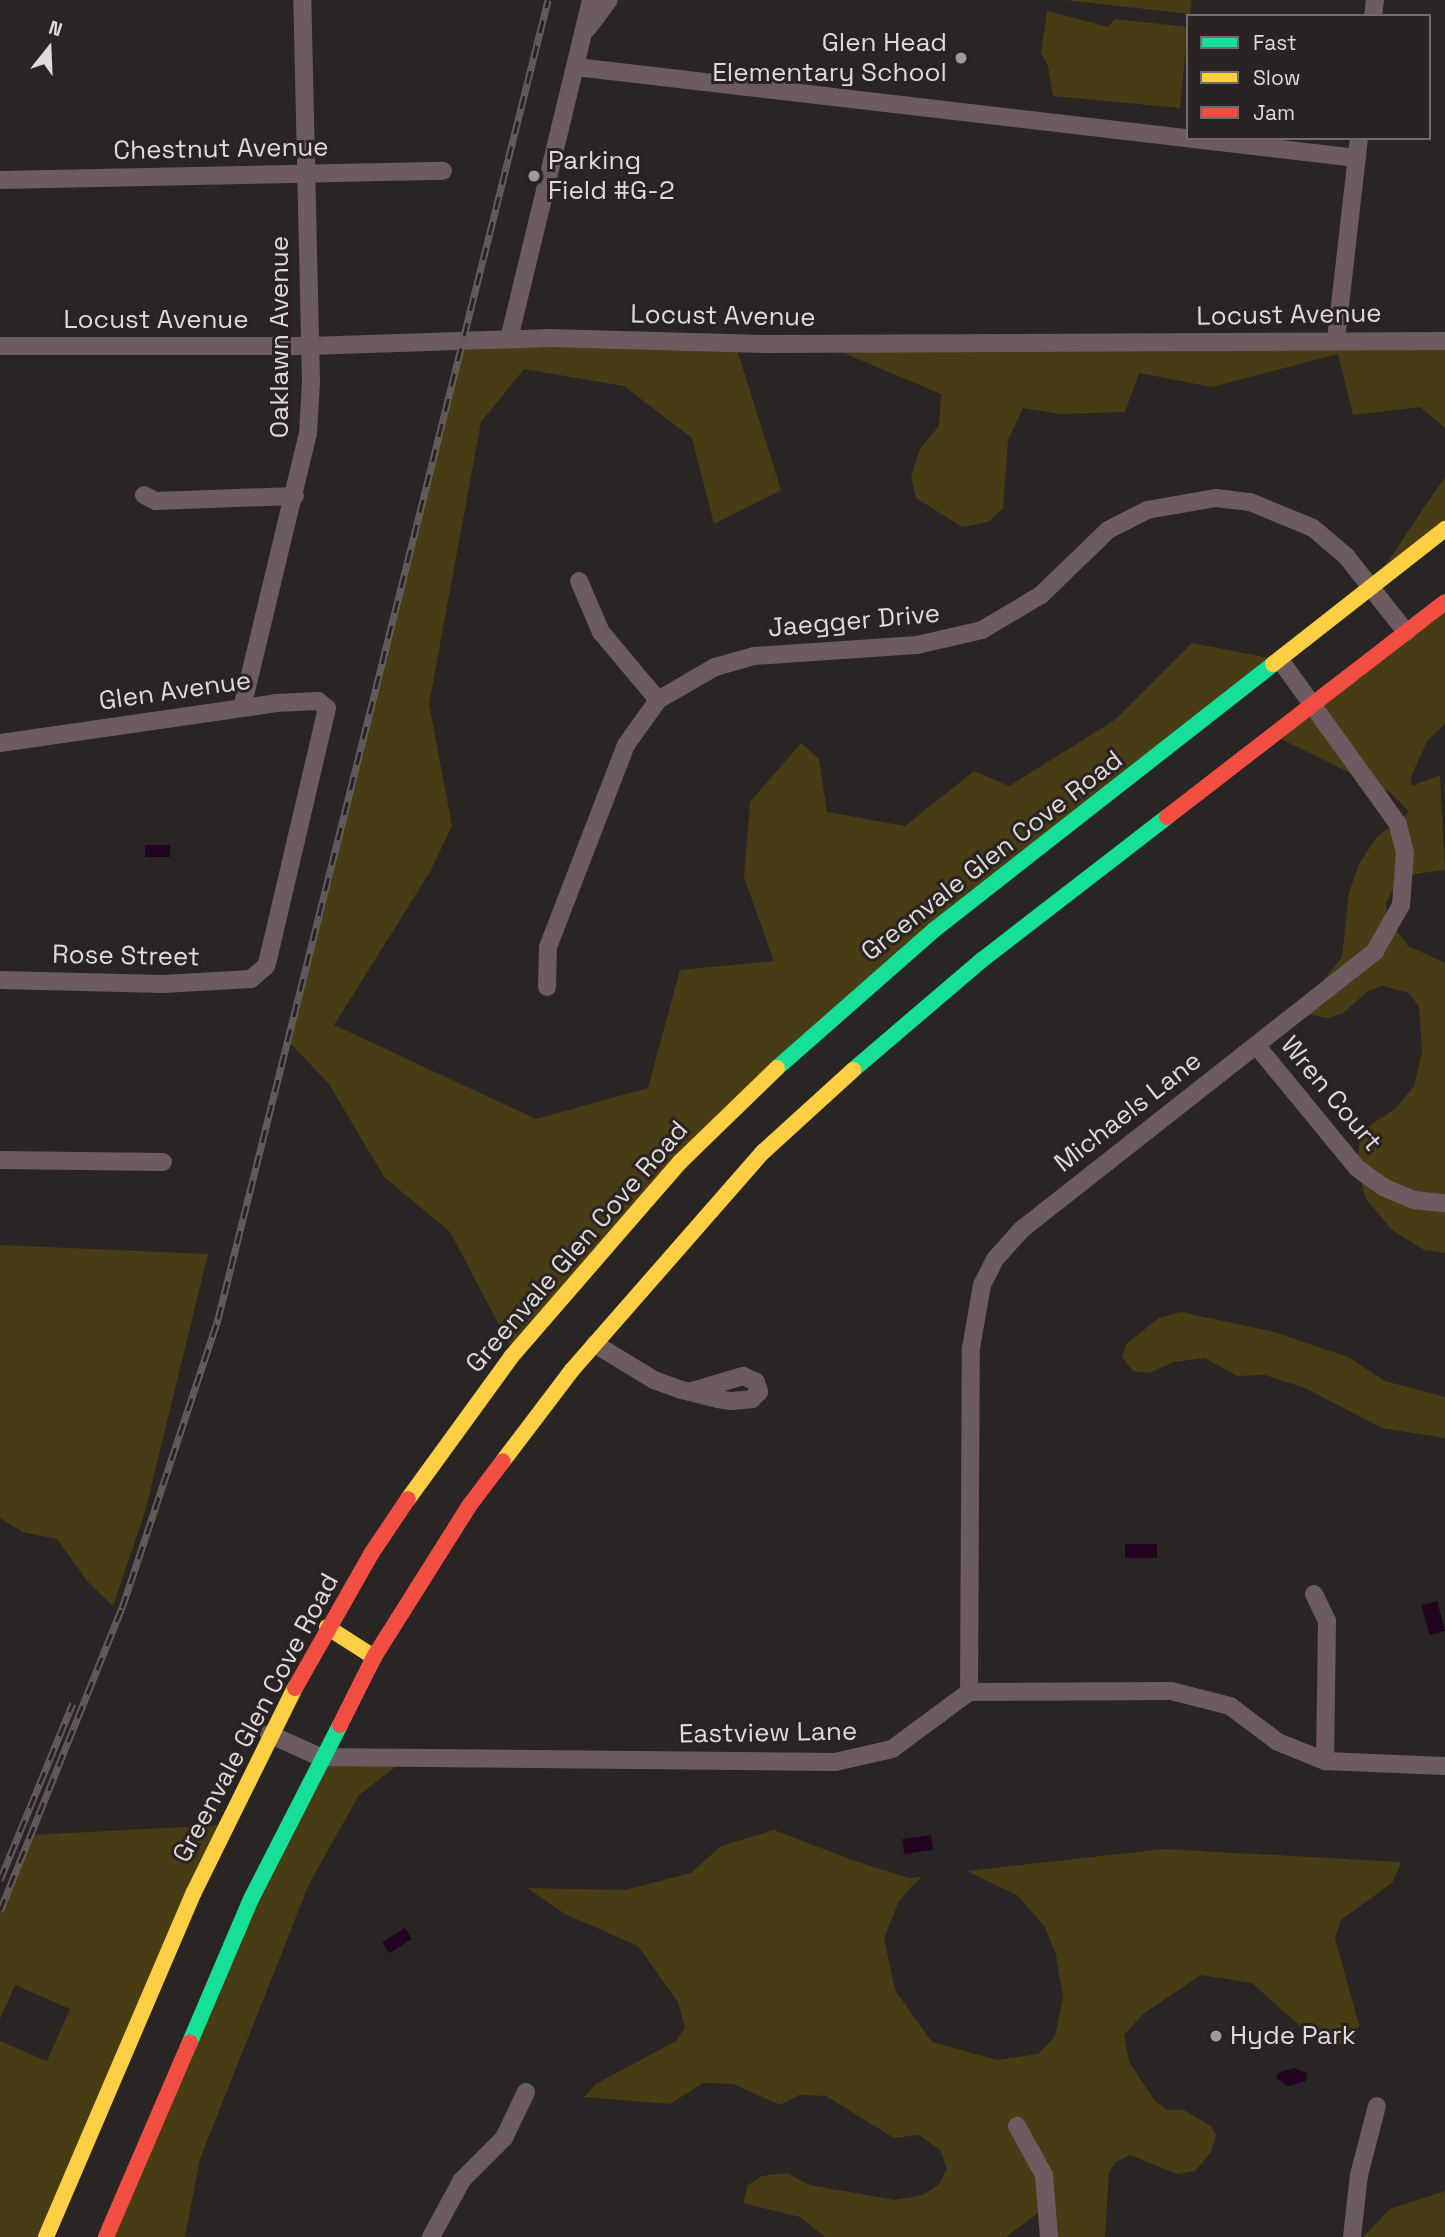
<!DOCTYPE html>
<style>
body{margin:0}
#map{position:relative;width:1445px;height:2237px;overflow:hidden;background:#282524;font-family:"Space Grotesk",sans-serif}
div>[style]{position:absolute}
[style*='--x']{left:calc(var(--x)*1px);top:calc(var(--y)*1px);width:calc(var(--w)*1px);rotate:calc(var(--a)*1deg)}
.green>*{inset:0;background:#483c14}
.water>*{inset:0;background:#220421;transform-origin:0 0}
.street>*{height:18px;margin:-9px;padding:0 9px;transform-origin:9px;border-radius:9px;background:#6c5c61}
.fast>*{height:16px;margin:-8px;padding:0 8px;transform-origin:8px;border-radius:8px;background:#16e098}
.slow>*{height:16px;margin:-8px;padding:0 8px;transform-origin:8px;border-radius:8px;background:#ffcf43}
.jam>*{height:16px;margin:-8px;padding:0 8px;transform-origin:8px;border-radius:8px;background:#f24e42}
.rail>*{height:7px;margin-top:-3.5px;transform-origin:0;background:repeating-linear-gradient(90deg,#292423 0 13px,#645c5d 0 26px);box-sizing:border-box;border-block:2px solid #645c5d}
.dots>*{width:19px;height:19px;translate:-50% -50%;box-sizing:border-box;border:4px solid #292423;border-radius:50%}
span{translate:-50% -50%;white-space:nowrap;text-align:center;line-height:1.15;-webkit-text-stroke:6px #292423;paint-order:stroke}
.poi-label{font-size:26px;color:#dedbda}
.right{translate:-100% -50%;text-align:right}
.left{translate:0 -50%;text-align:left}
.street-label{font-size:26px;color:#dedbda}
.legend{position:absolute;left:1186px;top:14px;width:245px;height:126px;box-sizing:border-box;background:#292423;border:2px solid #716d6c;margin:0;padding:9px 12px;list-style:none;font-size:21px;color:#dedbda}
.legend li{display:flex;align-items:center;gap:14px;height:35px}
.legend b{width:35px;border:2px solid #716d6c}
.north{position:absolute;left:14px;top:14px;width:70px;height:70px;-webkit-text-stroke:5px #292423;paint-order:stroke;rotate:18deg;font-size:19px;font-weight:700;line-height:28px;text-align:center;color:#dedbda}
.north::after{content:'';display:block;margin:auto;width:24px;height:32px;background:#dedbda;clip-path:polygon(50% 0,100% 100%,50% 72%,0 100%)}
</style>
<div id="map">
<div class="green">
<i style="clip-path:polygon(1065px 0,1191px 0,1190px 14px)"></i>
<i style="clip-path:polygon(1047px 11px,1108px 27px,1115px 19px,1188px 27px,1180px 108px,1053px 96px,1048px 66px,1041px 53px)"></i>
<i style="clip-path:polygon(464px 340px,735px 343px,781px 490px,714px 524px,692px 438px,624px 386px,524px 369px,481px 422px,429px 704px,452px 826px,430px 872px,334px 1025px,536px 1119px,648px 1088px,680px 970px,774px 961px,744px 877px,750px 802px,801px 743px,819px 759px,827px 812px,905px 826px,974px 771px,1009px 786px,1115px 720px,1192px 643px,1280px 660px,823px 1023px,514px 1353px,450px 1232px,384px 1177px,329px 1084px,290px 1043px)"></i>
<i style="clip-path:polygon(1445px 341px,1445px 428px,1420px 407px,1353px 415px,1338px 354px,1212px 387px,1139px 373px,1125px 412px,1060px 414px,1023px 408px,1008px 440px,1003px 509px,988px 522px,962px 527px,916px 498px,911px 477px,920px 449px,939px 426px,941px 394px,822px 344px)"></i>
<i style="clip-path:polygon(1445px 477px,1445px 529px,1371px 587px,1425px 506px)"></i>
<i style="clip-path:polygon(1445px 602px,1445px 724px,1428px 740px,1411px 776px,1412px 786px,1440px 775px,1445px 870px,1400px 876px,1386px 903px,1387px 917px,1408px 946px,1445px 963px,1445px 1253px,1424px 1250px,1392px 1230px,1366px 1199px,1357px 1168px,1360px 1132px,1396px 1108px,1414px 1086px,1422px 1052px,1419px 1007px,1409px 993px,1383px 986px,1368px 991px,1343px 1013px,1328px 1018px,1298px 1012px,1342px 957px,1349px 892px,1359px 864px,1376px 838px,1409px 812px,1391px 793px,1275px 736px)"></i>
<i style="clip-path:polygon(0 1245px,208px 1254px,145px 1512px,113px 1606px,88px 1582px,57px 1539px,23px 1532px,0 1518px)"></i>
<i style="clip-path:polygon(1181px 1312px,1274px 1332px,1348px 1357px,1385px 1381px,1445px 1397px,1445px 1438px,1382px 1428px,1305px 1388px,1265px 1375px,1237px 1376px,1205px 1358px,1174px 1362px,1149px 1373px,1133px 1371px,1122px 1357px,1126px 1344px,1159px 1318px)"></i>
<i style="clip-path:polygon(320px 1757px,406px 1759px,359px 1795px,309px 1884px,200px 2159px,185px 2237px,106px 2237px)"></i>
<i style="clip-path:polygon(223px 1825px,46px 2237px,0 2237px,0 2041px,47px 2061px,70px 2009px,15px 1985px,0 2019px,0 1911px,31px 1835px)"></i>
<i style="clip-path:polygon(774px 1830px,852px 1860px,909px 1878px,921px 1877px,899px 1901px,884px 1938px,895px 1990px,932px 2042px,997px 2060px,1038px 2054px,1055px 2037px,1063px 1997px,1056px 1955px,1045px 1927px,1017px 1895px,967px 1871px,1164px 1849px,1401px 1862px,1393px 1882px,1341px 1920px,1335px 1938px,1359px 2025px,1354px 2041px,1337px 2045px,1312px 2037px,1252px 1983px,1201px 1975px,1143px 2014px,1124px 2035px,1129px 2062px,1155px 2101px,1168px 2110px,1184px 2110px,1211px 2126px,1216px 2135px,1211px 2152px,1195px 2171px,1177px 2174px,1130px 2155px,1116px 2162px,1109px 2172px,1105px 2237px,1050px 2237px,1045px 2208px,1006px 2237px,825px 2237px,800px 2217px,743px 2203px,748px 2185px,762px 2176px,787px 2173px,809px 2185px,895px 2200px,923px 2195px,939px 2184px,947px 2169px,940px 2150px,919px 2135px,894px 2138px,826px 2096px,799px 2095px,780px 2105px,733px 2084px,703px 2083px,670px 2104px,584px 2097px,596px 2084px,676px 2041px,685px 2027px,678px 2002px,638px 1946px,565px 1914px,527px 1888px,625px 1890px,691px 1873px,721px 1846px)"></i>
<i style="clip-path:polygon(1445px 2191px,1445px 2237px,1363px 2237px,1390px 2209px)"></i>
</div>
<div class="water">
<i style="left:145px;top:845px;width:25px;height:12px"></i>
<i style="left:1125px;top:1544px;width:32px;height:14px"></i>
<i style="left:1437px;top:1601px;width:31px;height:16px;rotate:75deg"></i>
<i style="left:931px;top:1835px;width:15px;height:29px;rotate:82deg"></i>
<i style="left:405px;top:1928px;width:13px;height:27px;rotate:58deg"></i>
<i style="clip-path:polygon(1294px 2068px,1307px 2073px,1306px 2081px,1288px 2086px,1276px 2078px,1278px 2073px)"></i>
</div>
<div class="street">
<i style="--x:1373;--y:16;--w:16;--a:-83"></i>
<i style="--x:587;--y:29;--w:36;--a:-53"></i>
<i style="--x:576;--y:67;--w:786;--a:6.65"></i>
<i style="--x:0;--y:180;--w:443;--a:-1.2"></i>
<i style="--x:509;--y:339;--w:349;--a:-76.4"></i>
<i style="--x:1336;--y:340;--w:203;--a:-83.5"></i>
<i style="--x:0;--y:346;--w:309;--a:0"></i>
<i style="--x:309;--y:346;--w:240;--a:-1.9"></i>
<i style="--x:549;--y:338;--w:216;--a:1.6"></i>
<i style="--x:765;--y:344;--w:680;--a:-0.25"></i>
<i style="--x:144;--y:495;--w:13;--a:27"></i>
<i style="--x:156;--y:501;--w:139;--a:-2.1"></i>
<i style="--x:579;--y:581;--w:56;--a:66.7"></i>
<i style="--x:601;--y:632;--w:89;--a:50"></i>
<i style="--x:242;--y:708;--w:282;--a:-76.5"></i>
<i style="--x:308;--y:434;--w:52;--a:-86.7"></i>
<i style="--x:311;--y:382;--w:382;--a:-91.3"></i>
<i style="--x:0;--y:743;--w:279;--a:-8.2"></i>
<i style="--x:276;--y:703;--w:42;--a:-2.7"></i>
<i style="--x:318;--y:701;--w:11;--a:38"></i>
<i style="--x:327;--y:708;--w:255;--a:103.2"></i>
<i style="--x:269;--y:956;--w:10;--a:107"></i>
<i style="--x:266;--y:966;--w:20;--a:139"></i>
<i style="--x:251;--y:979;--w:88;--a:176.7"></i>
<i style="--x:163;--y:984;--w:163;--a:-178.6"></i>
<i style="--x:547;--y:987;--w:40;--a:-88.6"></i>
<i style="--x:548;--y:947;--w:217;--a:-68.9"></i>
<i style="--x:626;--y:745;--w:55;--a:-54.6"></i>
<i style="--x:658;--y:700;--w:66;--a:-30.1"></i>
<i style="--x:715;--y:667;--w:41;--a:-15.8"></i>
<i style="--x:754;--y:656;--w:163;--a:-3.9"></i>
<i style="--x:917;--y:645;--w:67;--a:-13"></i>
<i style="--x:982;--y:630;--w:69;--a:-30.7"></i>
<i style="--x:1041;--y:595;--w:93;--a:-44.1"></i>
<i style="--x:1108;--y:530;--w:44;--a:-27.1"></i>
<i style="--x:1147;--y:510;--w:70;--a:-9.9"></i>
<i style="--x:1216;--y:498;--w:34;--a:7"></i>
<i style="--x:1250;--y:502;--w:68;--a:22.4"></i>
<i style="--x:1313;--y:528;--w:43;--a:40.3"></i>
<i style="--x:1346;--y:556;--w:97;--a:51.7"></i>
<i style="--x:1256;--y:1045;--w:159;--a:50.6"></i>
<i style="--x:1357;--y:1168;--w:32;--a:36"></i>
<i style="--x:1383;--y:1187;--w:34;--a:23"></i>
<i style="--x:1414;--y:1200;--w:31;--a:6"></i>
<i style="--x:0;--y:1160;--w:163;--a:0.7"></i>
<i style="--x:595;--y:1344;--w:69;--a:31.4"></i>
<i style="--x:654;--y:1380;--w:30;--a:20"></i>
<i style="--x:682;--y:1390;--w:37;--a:14"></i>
<i style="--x:718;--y:1399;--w:13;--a:9"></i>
<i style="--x:731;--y:1401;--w:21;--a:-5"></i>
<i style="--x:752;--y:1399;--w:10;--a:-45"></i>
<i style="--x:759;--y:1392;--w:10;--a:-107"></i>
<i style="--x:756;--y:1382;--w:14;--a:-155"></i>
<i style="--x:743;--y:1376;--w:56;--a:163.5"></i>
<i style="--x:1314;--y:1594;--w:30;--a:64"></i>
<i style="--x:1327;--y:1621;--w:140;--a:90.8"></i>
<i style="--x:969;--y:1692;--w:344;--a:-89.7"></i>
<i style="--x:971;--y:1348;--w:64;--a:-80.1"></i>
<i style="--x:982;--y:1285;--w:30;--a:-63"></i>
<i style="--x:996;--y:1258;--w:38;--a:-48"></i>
<i style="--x:1021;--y:1230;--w:451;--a:-38.2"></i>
<i style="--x:1375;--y:951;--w:53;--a:-60.5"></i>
<i style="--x:1401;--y:905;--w:52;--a:-85.6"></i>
<i style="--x:1405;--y:853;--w:30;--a:-104"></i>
<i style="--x:1398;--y:824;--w:202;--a:-125.7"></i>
<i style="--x:269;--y:1734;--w:56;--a:24.3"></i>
<i style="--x:320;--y:1757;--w:515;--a:0.56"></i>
<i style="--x:835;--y:1762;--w:58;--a:-12.8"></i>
<i style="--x:892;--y:1749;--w:96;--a:-36.5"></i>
<i style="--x:969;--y:1692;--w:202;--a:-0.3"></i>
<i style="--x:1171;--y:1691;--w:61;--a:14.3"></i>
<i style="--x:1230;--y:1706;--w:60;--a:36.9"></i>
<i style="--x:1278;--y:1742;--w:51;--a:22"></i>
<i style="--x:1325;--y:1761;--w:120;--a:2.4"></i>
<i style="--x:1017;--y:2126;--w:56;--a:61.1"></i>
<i style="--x:1044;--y:2175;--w:62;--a:85.4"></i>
<i style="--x:431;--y:2237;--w:65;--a:-61.5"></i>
<i style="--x:462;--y:2180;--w:59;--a:-45"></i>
<i style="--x:504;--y:2138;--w:51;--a:-64.4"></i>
<i style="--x:1352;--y:2237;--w:62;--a:-83.6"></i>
<i style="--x:1359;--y:2175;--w:71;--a:-75.4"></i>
</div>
<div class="fast">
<i style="--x:777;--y:1068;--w:209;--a:-41.3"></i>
<i style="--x:934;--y:930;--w:431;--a:-38.1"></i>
<i style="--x:853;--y:1070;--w:170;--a:-40.5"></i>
<i style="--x:982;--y:960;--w:234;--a:-37.7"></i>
<i style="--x:190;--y:2042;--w:155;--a:-66.9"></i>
<i style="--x:251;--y:1899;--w:195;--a:-62.9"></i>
</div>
<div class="slow">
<i style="--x:1273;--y:664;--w:219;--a:-38.1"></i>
<i style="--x:503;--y:1461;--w:114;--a:-52.8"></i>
<i style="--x:572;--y:1370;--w:290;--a:-48.8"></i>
<i style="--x:763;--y:1152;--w:122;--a:-42.3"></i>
<i style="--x:408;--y:1499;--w:175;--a:-54"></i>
<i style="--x:511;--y:1357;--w:258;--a:-49.1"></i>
<i style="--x:680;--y:1162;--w:135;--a:-44.1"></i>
<i style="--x:327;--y:1627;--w:56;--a:32.6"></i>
<i style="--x:46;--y:2237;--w:375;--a:-66.8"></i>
<i style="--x:194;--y:1892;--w:228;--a:-63.7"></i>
</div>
<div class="jam">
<i style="--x:1167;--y:817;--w:351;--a:-37.7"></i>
<i style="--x:295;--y:1688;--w:154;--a:-60.4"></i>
<i style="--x:371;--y:1554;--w:66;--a:-56.1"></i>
<i style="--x:340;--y:1725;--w:76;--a:-63.4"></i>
<i style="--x:374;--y:1657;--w:178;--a:-57.8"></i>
<i style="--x:469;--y:1506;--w:56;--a:-52.9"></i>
<i style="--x:106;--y:2237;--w:212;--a:-66.7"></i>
</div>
<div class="rail">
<i style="--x:0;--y:1880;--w:191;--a:-67.6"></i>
<i style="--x:0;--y:1911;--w:327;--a:-68.1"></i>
<i style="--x:122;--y:1608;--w:305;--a:-71.6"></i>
<i style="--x:218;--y:1319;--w:1360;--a:-75.95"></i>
</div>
<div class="dots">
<i style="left:961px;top:58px;background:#9e9b9a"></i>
<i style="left:534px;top:176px;background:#9e9b9a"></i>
<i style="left:1216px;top:2036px;background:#9e9b9a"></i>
</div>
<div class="poi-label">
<span class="right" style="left:947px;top:58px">Glen Head<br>Elementary School</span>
<span class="left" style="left:548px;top:176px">Parking<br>Field #G-2</span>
<span class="left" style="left:1230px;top:2036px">Hyde Park</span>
</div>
<div class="street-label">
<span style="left:221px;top:149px;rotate:-1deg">Chestnut Avenue</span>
<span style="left:1289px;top:315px;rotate:-1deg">Locust Avenue</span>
<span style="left:723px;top:316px;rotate:1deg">Locust Avenue</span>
<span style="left:156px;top:320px">Locust Avenue</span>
<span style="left:280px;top:337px;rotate:-90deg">Oaklawn Avenue</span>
<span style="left:854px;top:621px;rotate:-5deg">Jaegger Drive</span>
<span style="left:175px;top:691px;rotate:-8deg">Glen Avenue</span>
<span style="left:992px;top:856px;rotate:-38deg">Greenvale Glen Cove Road</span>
<span style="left:126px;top:956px;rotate:1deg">Rose Street</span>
<span style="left:1331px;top:1094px;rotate:50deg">Wren Court</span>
<span style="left:1128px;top:1112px;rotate:-38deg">Michaels Lane</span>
<span style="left:577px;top:1247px;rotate:-49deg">Greenvale Glen Cove Road</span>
<span style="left:256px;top:1718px;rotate:-62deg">Greenvale Glen Cove Road</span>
<span style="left:768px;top:1733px;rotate:-1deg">Eastview Lane</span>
</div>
<ul class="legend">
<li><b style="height:9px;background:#16e098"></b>Fast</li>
<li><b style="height:9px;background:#ffcf43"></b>Slow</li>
<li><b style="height:9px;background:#f24e42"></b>Jam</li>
</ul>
<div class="north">N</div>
</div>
